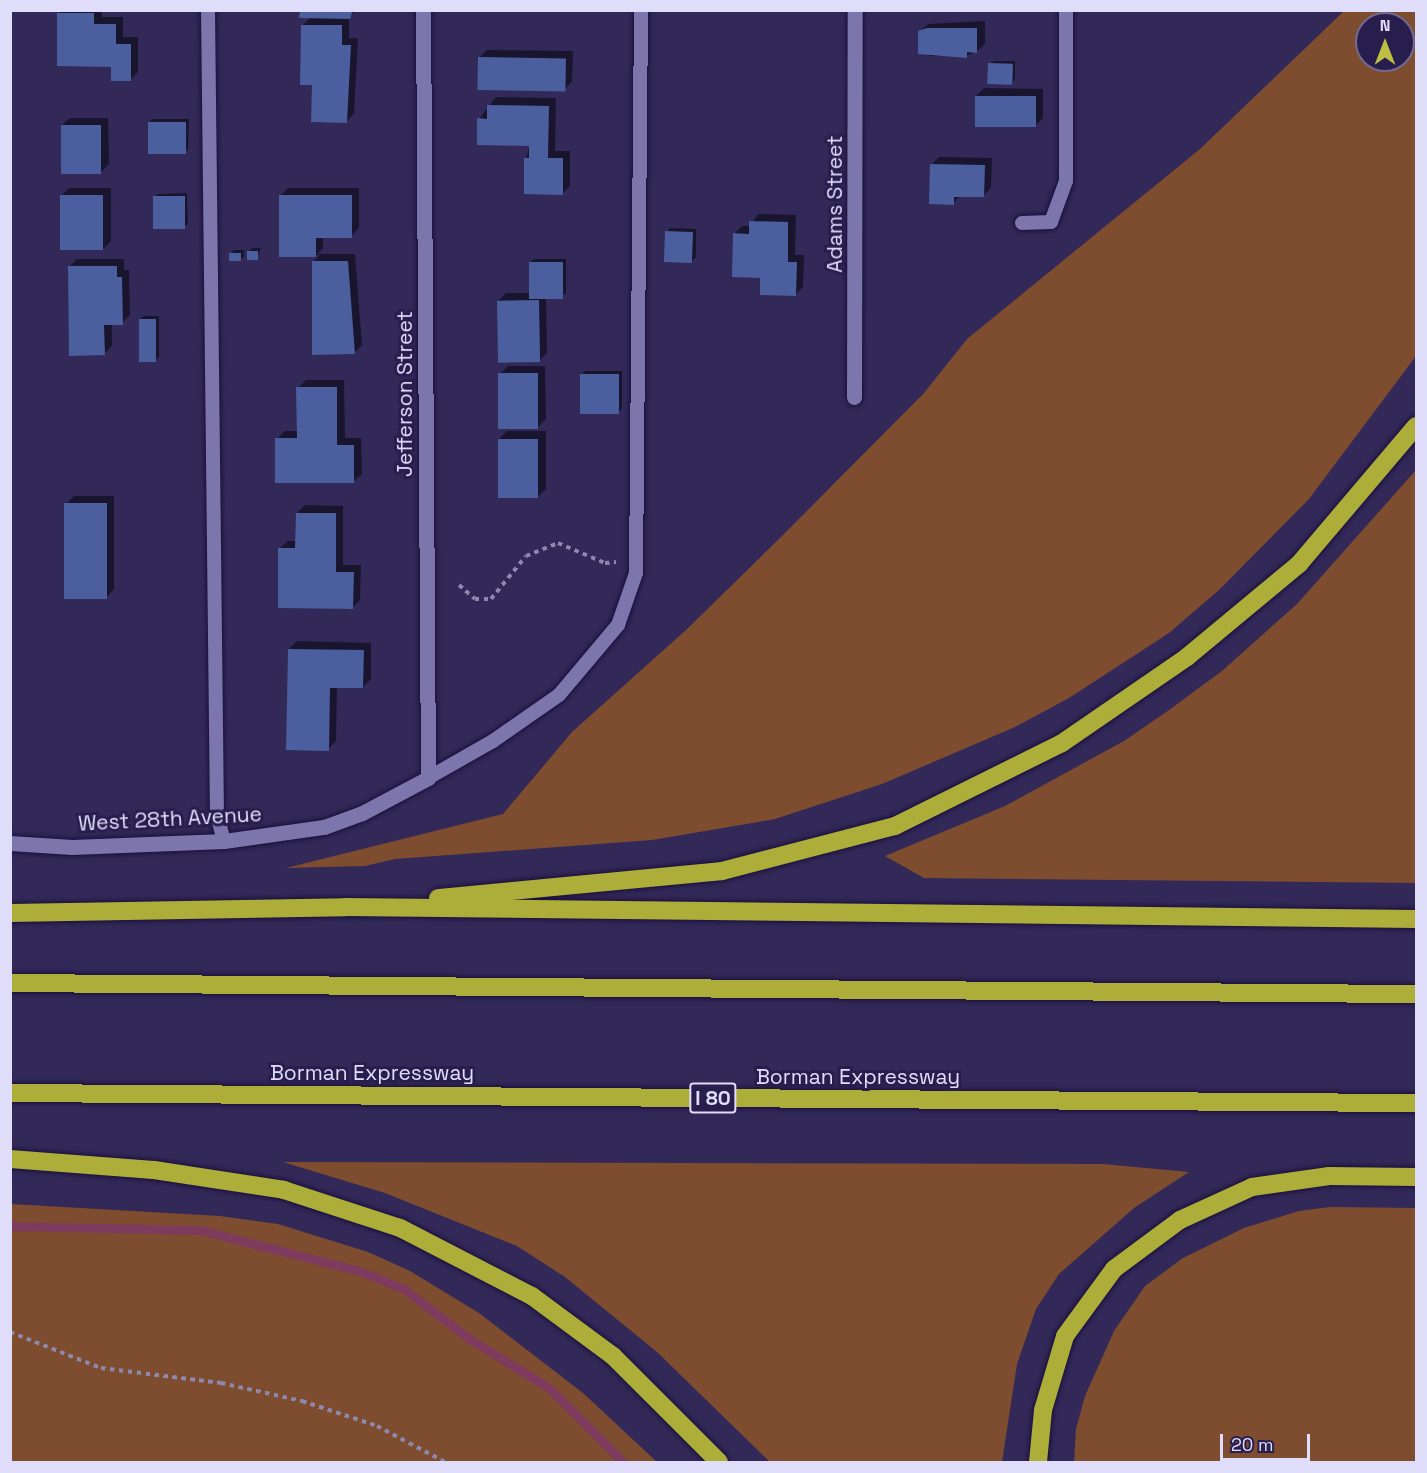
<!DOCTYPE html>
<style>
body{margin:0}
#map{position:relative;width:1427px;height:1473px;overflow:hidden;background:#322958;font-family:"Space Grotesk",sans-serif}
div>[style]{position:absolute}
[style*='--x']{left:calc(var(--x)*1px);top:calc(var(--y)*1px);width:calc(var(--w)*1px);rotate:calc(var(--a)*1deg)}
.green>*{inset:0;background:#7e4c2f}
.shadow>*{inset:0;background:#0007}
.stream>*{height:9px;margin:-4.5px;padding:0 4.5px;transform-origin:4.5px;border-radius:4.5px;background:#7f3b5e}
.building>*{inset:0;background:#4b5e9d;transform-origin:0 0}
.path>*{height:4px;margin-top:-2px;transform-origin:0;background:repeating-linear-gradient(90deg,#8e88ae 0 4.5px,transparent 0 9px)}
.roads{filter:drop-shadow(0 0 2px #1b0f3c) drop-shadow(0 0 2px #1b0f3c)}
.service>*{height:14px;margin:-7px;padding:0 7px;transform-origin:7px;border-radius:7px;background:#7d76ac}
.minor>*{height:15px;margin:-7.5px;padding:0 7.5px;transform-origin:7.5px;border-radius:7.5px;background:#7d76ac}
.motorway>*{height:18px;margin:-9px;padding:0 9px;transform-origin:9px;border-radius:9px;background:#adae39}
span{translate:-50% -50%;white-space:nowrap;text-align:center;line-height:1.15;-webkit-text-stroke:6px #281e4d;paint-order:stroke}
.shield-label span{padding:2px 4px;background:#281e4d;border:2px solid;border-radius:4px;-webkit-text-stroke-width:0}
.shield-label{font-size:20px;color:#e0ddfb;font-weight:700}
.street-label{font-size:21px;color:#e0ddfb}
.frame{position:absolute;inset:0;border:12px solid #e0ddfb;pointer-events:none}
.north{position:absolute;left:1355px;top:12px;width:60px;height:60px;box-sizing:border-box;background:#281e4d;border:2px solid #726a93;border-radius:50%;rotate:0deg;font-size:16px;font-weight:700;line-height:24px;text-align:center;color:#e0ddfb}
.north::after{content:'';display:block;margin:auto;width:21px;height:27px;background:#bebf42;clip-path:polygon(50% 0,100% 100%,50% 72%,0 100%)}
.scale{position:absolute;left:1220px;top:1434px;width:90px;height:27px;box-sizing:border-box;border:3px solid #e0ddfb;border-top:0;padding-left:8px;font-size:18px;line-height:21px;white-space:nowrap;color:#e0ddfb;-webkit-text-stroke:4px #281e4d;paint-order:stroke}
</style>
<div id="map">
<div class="green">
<i style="clip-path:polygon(evenodd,1345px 10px,1416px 11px,1416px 356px,1309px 499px,1219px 590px,1169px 633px,1069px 698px,1015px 727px,882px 784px,775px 819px,652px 840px,395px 859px,365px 866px,286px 868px,503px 814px,572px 732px,686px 630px,782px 536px,924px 393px,967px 339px,1200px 149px,1345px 10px,1367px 24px,1403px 24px,1403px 60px,1367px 60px,1367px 24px)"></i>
<i style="clip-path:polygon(1416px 470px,1416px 883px,924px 878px,885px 856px,1005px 806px,1124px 741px,1169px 710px,1222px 671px,1297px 604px)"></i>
<i style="clip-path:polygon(283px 1162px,1103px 1164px,1189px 1172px,1134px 1208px,1059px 1274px,1036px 1309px,1017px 1364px,1002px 1462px,770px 1462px,657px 1352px,565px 1277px,517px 1246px,385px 1193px)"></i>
<i style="clip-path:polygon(11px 1204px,220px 1216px,278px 1224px,368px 1252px,410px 1271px,479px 1313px,583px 1393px,657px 1462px,11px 1462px)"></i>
<i style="clip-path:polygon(1330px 1207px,1416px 1208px,1416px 1462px,1074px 1462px,1076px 1429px,1085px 1396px,1114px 1331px,1145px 1286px,1183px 1258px,1244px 1228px,1299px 1211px)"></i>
</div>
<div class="shadow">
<i style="clip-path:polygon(62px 10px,102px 10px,102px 17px,123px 17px,123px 37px,138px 37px,138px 72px,130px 80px,112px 66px,59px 14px)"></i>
<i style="clip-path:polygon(301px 10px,356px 10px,349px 17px,349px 38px,358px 38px,354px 113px,347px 121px,313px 84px,302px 26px,311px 17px)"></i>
<i style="clip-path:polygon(985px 21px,985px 44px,977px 51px,966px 56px,929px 56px,920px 31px,928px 24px)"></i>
<i style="clip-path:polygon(487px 50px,573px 51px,572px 81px,565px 89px,479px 58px)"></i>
<i style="clip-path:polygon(993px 61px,1015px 61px,1015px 79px,1012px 83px,990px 64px)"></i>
<i style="clip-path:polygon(984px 88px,1043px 89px,1043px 118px,1035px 126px,976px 96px)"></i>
<i style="clip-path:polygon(496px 97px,556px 98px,555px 151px,570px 151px,570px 186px,562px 194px,526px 159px,530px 144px,479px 119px)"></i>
<i style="clip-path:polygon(70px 118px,108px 118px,109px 164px,101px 172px,62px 125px)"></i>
<i style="clip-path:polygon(153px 119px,189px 119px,188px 149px,185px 153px,149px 122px)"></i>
<i style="clip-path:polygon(939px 157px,992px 158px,991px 188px,983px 196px,961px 195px,953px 203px,931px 165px)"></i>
<i style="clip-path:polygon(69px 188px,111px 188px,111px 241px,103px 249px,61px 196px)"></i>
<i style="clip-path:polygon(288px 188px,359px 188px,359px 228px,351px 236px,323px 236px,323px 248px,317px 254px,355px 254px,362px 345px,354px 353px,313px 262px,320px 255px,281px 255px,280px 196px)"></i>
<i style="clip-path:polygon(187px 193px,188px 224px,184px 227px,154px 197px,158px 194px)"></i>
<i style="clip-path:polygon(758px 214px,796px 215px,795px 255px,804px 255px,803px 287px,795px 295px,762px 276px,734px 234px,742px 226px,750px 226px)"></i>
<i style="clip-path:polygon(670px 228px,696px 229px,696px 257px,692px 261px,666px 232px)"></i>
<i style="clip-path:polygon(252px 248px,261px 248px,257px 259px,248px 252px)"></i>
<i style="clip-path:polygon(234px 250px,244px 250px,244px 256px,241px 260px,231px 254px)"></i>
<i style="clip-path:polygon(77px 259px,124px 259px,124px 270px,129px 270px,130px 315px,122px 323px,112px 323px,112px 346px,104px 354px,69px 267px)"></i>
<i style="clip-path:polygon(534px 259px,566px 259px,566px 294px,546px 298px,547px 353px,539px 361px,498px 301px,506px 293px,530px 293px,530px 262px)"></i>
<i style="clip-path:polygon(144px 316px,159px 316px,159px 357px,155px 361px,140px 319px)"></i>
<i style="clip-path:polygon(508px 366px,545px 366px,546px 419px,538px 427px,500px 374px)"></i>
<i style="clip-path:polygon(585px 371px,622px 371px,622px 408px,619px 412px,581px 375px)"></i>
<i style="clip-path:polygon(306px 380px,344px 380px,345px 438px,361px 438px,362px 474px,354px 481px,277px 439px,285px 431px,298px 431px,298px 388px)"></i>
<i style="clip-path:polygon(507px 431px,546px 431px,546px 489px,538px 497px,499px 439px)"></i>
<i style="clip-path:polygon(74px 496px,114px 496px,114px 589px,107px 597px,66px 504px)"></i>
<i style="clip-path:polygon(305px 505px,343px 506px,343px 565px,361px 565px,360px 600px,353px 607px,280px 548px,288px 541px,297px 541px,297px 513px)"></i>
<i style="clip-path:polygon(297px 641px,371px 643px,371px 679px,363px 687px,337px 686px,336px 741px,328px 749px,289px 649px)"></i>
</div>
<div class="stream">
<i style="--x:10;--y:1226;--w:190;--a:1.2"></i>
<i style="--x:200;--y:1230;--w:165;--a:14.4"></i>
<i style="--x:360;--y:1271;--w:48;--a:22.2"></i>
<i style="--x:404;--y:1289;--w:81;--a:37.4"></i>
<i style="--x:468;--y:1338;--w:95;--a:31.7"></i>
<i style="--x:549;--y:1388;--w:105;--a:45"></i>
</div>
<div class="building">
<i style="clip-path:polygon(300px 10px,352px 10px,352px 13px,350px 19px,299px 18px)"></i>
<i style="clip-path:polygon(57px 13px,94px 13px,94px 24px,116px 24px,116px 44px,131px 44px,131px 81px,111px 81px,111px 67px,57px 66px)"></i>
<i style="clip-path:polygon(301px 25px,342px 25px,342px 45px,351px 45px,347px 123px,311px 122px,312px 85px,300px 85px)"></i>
<i style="clip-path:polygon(927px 28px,977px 28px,977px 53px,967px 52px,967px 58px,918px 54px,918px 31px)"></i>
<i style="left:478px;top:57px;width:88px;height:33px;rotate:1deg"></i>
<i style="left:988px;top:63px;width:25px;height:21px;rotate:2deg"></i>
<i style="left:975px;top:96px;width:61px;height:31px"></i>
<i style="clip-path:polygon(487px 105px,549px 106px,548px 158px,563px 158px,563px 195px,524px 194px,524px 158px,529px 158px,529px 146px,477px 145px,477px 118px,487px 119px)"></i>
<i style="left:148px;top:122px;width:38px;height:32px"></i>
<i style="left:61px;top:125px;width:40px;height:49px"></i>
<i style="clip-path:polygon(930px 164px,985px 165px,984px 197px,954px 197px,954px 205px,929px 204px)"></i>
<i style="left:60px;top:195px;width:43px;height:55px"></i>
<i style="clip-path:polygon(279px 195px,352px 195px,352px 238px,316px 238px,316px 257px,279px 257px)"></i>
<i style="left:185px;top:196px;width:33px;height:32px;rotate:90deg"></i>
<i style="clip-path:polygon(749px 221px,788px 222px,788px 262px,797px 262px,796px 296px,760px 295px,760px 278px,732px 277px,733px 233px,749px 234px)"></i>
<i style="left:665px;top:231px;width:28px;height:31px;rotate:2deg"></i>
<i style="left:247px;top:251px;width:11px;height:9px"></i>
<i style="left:229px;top:253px;width:12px;height:8px"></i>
<i style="clip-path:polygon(312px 261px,348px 261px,355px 354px,312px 355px)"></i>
<i style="left:529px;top:262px;width:34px;height:37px"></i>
<i style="clip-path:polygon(68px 266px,117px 266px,117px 277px,122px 277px,123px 325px,104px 325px,105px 355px,69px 356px)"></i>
<i style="left:539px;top:300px;width:62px;height:42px;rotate:89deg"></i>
<i style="left:139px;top:319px;width:17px;height:43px"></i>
<i style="left:498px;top:373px;width:40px;height:56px"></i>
<i style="left:580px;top:374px;width:39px;height:40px"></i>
<i style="clip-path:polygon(296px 387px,337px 387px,337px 445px,354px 445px,354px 483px,275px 483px,275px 438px,297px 438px)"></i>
<i style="left:498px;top:439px;width:40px;height:59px"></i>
<i style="left:64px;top:503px;width:43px;height:96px"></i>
<i style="clip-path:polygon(296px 513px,336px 513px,336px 572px,354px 572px,353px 609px,278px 608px,278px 548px,295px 548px)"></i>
<i style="clip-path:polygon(288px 649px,364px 650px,363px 688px,330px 688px,329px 751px,286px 750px)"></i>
</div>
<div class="path">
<i style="--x:459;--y:585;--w:21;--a:41"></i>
<i style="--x:475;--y:599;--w:16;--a:0"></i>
<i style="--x:491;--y:599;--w:55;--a:-50.9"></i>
<i style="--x:526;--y:556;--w:35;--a:-22"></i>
<i style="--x:558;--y:543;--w:51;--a:23.1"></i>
<i style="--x:605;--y:563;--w:11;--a:-5"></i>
<i style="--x:10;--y:1332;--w:98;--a:21.6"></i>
<i style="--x:101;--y:1368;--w:121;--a:7.1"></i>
<i style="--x:221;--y:1383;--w:83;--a:12.5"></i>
<i style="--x:302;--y:1401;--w:79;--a:18.4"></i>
<i style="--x:377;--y:1426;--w:77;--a:27.9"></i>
</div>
<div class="roads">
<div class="service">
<i style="--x:208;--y:10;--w:805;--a:89.36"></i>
<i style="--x:217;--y:815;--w:27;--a:75"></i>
<i style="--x:1022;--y:223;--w:29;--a:-2"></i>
<i style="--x:1051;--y:222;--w:44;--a:-69.9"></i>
<i style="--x:1066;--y:181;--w:171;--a:-90"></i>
<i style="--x:428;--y:778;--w:75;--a:-29.6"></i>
<i style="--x:493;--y:741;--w:80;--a:-34.9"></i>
<i style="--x:559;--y:695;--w:92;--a:-49.9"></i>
<i style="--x:618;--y:625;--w:55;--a:-70.9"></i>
<i style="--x:636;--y:573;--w:563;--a:-89.49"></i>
</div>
<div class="minor">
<i style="--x:854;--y:397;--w:387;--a:-89.9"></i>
<i style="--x:10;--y:843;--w:62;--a:3.7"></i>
<i style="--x:72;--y:847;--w:152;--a:-2.3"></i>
<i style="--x:224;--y:841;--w:101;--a:-8"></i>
<i style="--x:324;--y:827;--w:40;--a:-20.2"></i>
<i style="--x:362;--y:813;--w:75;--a:-27.9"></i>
<i style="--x:428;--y:778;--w:768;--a:-90.37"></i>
</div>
<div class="motorway">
<i style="--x:438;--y:898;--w:285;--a:-5.4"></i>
<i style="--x:722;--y:871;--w:179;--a:-14.6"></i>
<i style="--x:895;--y:826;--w:186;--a:-26.4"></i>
<i style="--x:1062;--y:743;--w:152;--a:-34.5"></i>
<i style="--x:1187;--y:657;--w:146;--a:-39.7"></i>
<i style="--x:1299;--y:564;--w:181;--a:-49.7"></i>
<i style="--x:10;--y:913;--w:335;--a:-1"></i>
<i style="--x:345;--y:907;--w:1071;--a:0.64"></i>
<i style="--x:10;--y:983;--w:1406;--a:0.45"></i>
<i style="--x:10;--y:1093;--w:1406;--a:0.41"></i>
<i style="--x:10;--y:1159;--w:144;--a:4.4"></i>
<i style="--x:154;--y:1170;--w:132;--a:8.7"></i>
<i style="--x:284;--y:1190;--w:122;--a:18.1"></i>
<i style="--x:400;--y:1228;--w:148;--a:27.3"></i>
<i style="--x:532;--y:1296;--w:101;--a:36.5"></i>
<i style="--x:613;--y:1356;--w:150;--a:45"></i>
<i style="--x:1038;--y:1462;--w:52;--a:-84.5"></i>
<i style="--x:1043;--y:1410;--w:77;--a:-73.4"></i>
<i style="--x:1065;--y:1336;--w:83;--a:-53.8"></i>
<i style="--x:1114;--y:1269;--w:82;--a:-36.6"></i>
<i style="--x:1180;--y:1220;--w:79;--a:-24.6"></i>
<i style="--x:1252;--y:1187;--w:78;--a:-8.1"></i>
<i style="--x:1329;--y:1176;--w:87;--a:0.7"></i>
</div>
</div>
<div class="shield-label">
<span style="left:713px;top:1098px">I 80</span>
</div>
<div class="street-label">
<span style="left:835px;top:204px;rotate:-90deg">Adams Street</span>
<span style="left:405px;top:394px;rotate:-90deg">Jefferson Street</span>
<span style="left:170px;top:819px;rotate:-3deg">West 28th Avenue</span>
<span style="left:372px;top:1073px">Borman Expressway</span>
<span style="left:858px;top:1077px">Borman Expressway</span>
</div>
<div class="frame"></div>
<div class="north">N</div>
<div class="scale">20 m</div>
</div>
